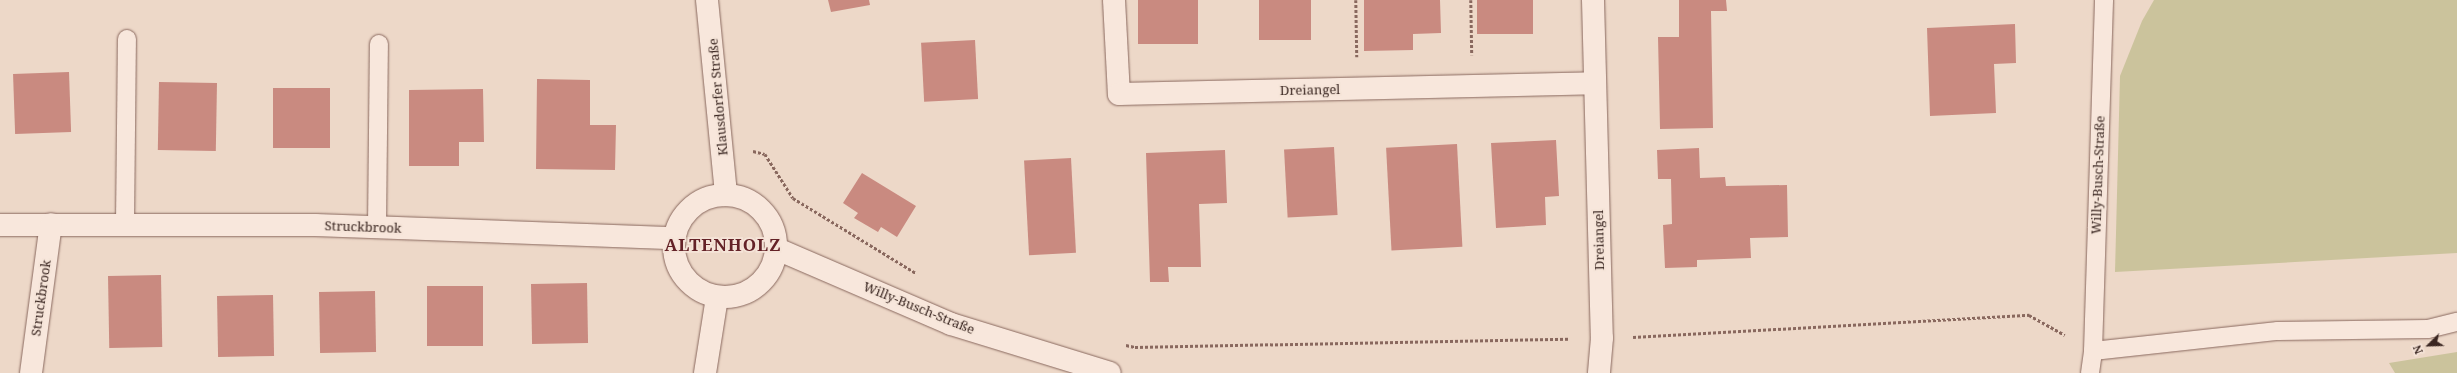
<!DOCTYPE html>
<meta charset="utf-8">
<style>
body{margin:0}
#map{position:relative;width:2457px;height:373px;overflow:hidden;background:#edd8c8;font-family:"Noto Serif",serif}
div>[style]{position:absolute}
[style*='--x']{left:calc(var(--x)*1px);top:calc(var(--y)*1px);width:calc(var(--w)*1px);rotate:calc(var(--a)*1deg)}
.green>*{inset:0;background:#cbc39c}
.building>*{inset:0;background:#c98a80;transform-origin:0 0}
.path>*{height:2.5px;margin-top:-1.25px;transform-origin:0;background:repeating-linear-gradient(90deg,#89685e 0 3px,transparent 0 5px)}
.roads{filter:drop-shadow(0 0 1px #89685e) drop-shadow(0 0 1px #89685e)}
.service>*{height:18px;margin:-9px;padding:0 9px;transform-origin:9px;border-radius:9px;background:#f8e7dc}
.minor>*{height:22px;margin:-11px;padding:0 11px;transform-origin:11px;border-radius:11px;background:#f8e7dc}
.tertiary>*{height:22px;margin:-11px;padding:0 11px;transform-origin:11px;border-radius:11px;background:#f8e7dc}
.tertiary>.ring{margin:-11px;padding:0;box-sizing:content-box;background:none;border:22px solid #f8e7dc;border-radius:50%}
span{translate:-50% -50%;white-space:nowrap;text-align:center;line-height:1.15;-webkit-text-stroke:3.5px #f5e4d8;paint-order:stroke}
.street-label{font-size:13px;color:#3a2621}
.district-label{font-size:17px;color:#642227;font-weight:700;letter-spacing:1px}
.north{position:absolute;left:2409px;top:325px;width:40px;height:40px;-webkit-text-stroke:3px #f5e4d8;paint-order:stroke;rotate:247deg;font-size:11px;font-weight:700;line-height:16px;text-align:center;color:#3a2621}
.north::after{content:'';display:block;margin:auto;width:14px;height:18px;background:#3a2621;clip-path:polygon(50% 0,100% 100%,50% 72%,0 100%)}
</style>
<div id="map">
<div class="green">
<i style="clip-path:polygon(2154px 0,2457px 0,2457px 253px,2115px 272px,2120px 76px,2142px 21px)"></i>
<i style="clip-path:polygon(2457px 352px,2457px 373px,2395px 373px,2389px 363px)"></i>
</div>
<div class="building">
<i style="clip-path:polygon(828px 0,869px 0,870px 5px,831px 12px)"></i>
<i style="left:1138px;top:0;width:60px;height:44px"></i>
<i style="left:1259px;top:0;width:52px;height:40px"></i>
<i style="clip-path:polygon(1364px 0,1440px 0,1441px 33px,1413px 34px,1413px 50px,1364px 51px)"></i>
<i style="left:1477px;top:0;width:56px;height:34px"></i>
<i style="clip-path:polygon(1679px 0,1726px 0,1727px 11px,1711px 11px,1713px 128px,1660px 129px,1658px 37px,1679px 37px)"></i>
<i style="clip-path:polygon(2015px 24px,2016px 63px,1994px 64px,1996px 113px,1930px 116px,1927px 28px)"></i>
<i style="left:975px;top:40px;width:59px;height:54px;rotate:87deg"></i>
<i style="left:69px;top:72px;width:60px;height:56px;rotate:88deg"></i>
<i style="clip-path:polygon(537px 79px,590px 80px,590px 125px,616px 125px,615px 170px,536px 169px)"></i>
<i style="left:159px;top:82px;width:58px;height:68px;rotate:1deg"></i>
<i style="left:273px;top:88px;width:57px;height:60px"></i>
<i style="clip-path:polygon(483px 89px,484px 142px,459px 142px,459px 166px,409px 166px,409px 90px)"></i>
<i style="clip-path:polygon(1556px 140px,1559px 196px,1545px 197px,1546px 225px,1496px 228px,1491px 143px)"></i>
<i style="left:1457px;top:144px;width:103px;height:71px;rotate:87deg"></i>
<i style="left:1334px;top:147px;width:68px;height:50px;rotate:87deg"></i>
<i style="clip-path:polygon(1699px 148px,1700px 178px,1725px 177px,1726px 186px,1787px 185px,1788px 237px,1750px 238px,1751px 258px,1697px 260px,1697px 267px,1665px 268px,1663px 225px,1672px 224px,1671px 179px,1658px 179px,1657px 150px)"></i>
<i style="clip-path:polygon(1225px 150px,1227px 203px,1199px 204px,1201px 267px,1168px 267px,1169px 282px,1150px 282px,1146px 153px)"></i>
<i style="left:1071px;top:158px;width:95px;height:47px;rotate:87deg"></i>
<i style="clip-path:polygon(862px 173px,916px 206px,897px 237px,881px 227px,878px 232px,854px 218px,858px 213px,843px 203px)"></i>
<i style="left:161px;top:275px;width:72px;height:53px;rotate:89deg"></i>
<i style="left:587px;top:283px;width:60px;height:56px;rotate:89deg"></i>
<i style="left:427px;top:286px;width:56px;height:60px"></i>
<i style="left:375px;top:291px;width:61px;height:56px;rotate:89deg"></i>
<i style="left:273px;top:295px;width:61px;height:56px;rotate:89deg"></i>
</div>
<div class="path">
<i style="--x:1356;--y:0;--w:57;--a:89"></i>
<i style="--x:1471;--y:0;--w:55;--a:89"></i>
<i style="--x:753;--y:151;--w:12;--a:14"></i>
<i style="--x:765;--y:154;--w:52;--a:57.5"></i>
<i style="--x:793;--y:198;--w:144;--a:31.4"></i>
<i style="--x:1633;--y:337;--w:397;--a:-3.2"></i>
<i style="--x:2029;--y:315;--w:41;--a:29.1"></i>
<i style="--x:1126;--y:345;--w:9;--a:13"></i>
<i style="--x:1135;--y:347;--w:435;--a:-1.1"></i>
</div>
<div class="roads">
<div class="service">
<i style="--x:125;--y:224;--w:185;--a:-89.4"></i>
<i style="--x:377;--y:227;--w:183;--a:-89.4"></i>
<i style="--x:2093;--y:351;--w:351;--a:-88.2"></i>
<i style="--x:2090;--y:373;--w:22;--a:-82"></i>
<i style="--x:2093;--y:351;--w:186;--a:-6.2"></i>
<i style="--x:2278;--y:331;--w:150;--a:-0.8"></i>
<i style="--x:2428;--y:329;--w:30;--a:-14"></i>
</div>
<div class="minor">
<i style="--x:1114;--y:0;--w:94;--a:87"></i>
<i style="--x:1119;--y:94;--w:476;--a:-1.3"></i>
<i style="--x:1593;--y:0;--w:338;--a:88.5"></i>
<i style="--x:1602;--y:338;--w:35;--a:95"></i>
<i style="--x:0;--y:225;--w:315;--a:0"></i>
<i style="--x:315;--y:225;--w:359;--a:2.1"></i>
<i style="--x:31;--y:373;--w:150;--a:-82.4"></i>
</div>
<div class="tertiary">
<i style="--x:707;--y:0;--w:196;--a:84.4"></i>
<i class="ring" style="left:674px;top:195px;width:80px;height:80px"></i>
<i style="--x:777;--y:249;--w:189;--a:23.3"></i>
<i style="--x:951;--y:324;--w:166;--a:17.1"></i>
<i style="--x:705;--y:373;--w:77;--a:-81"></i>
</div>
</div>
<div class="street-label">
<span style="left:1310px;top:90px;rotate:-1deg">Dreiangel</span>
<span style="left:718px;top:97px;rotate:-95deg">Klausdorfer Straße</span>
<span style="left:2098px;top:175px;rotate:-88deg">Willy-Busch-Straße</span>
<span style="left:363px;top:227px;rotate:2deg">Struckbrook</span>
<span style="left:1599px;top:240px;rotate:-91deg">Dreiangel</span>
<span style="left:41px;top:298px;rotate:-82deg">Struckbrook</span>
<span style="left:919px;top:308px;rotate:22deg">Willy-Busch-Straße</span>
</div>
<div class="district-label">
<span style="left:723px;top:245px">ALTENHOLZ</span>
</div>
<div class="north">N</div>
</div>
